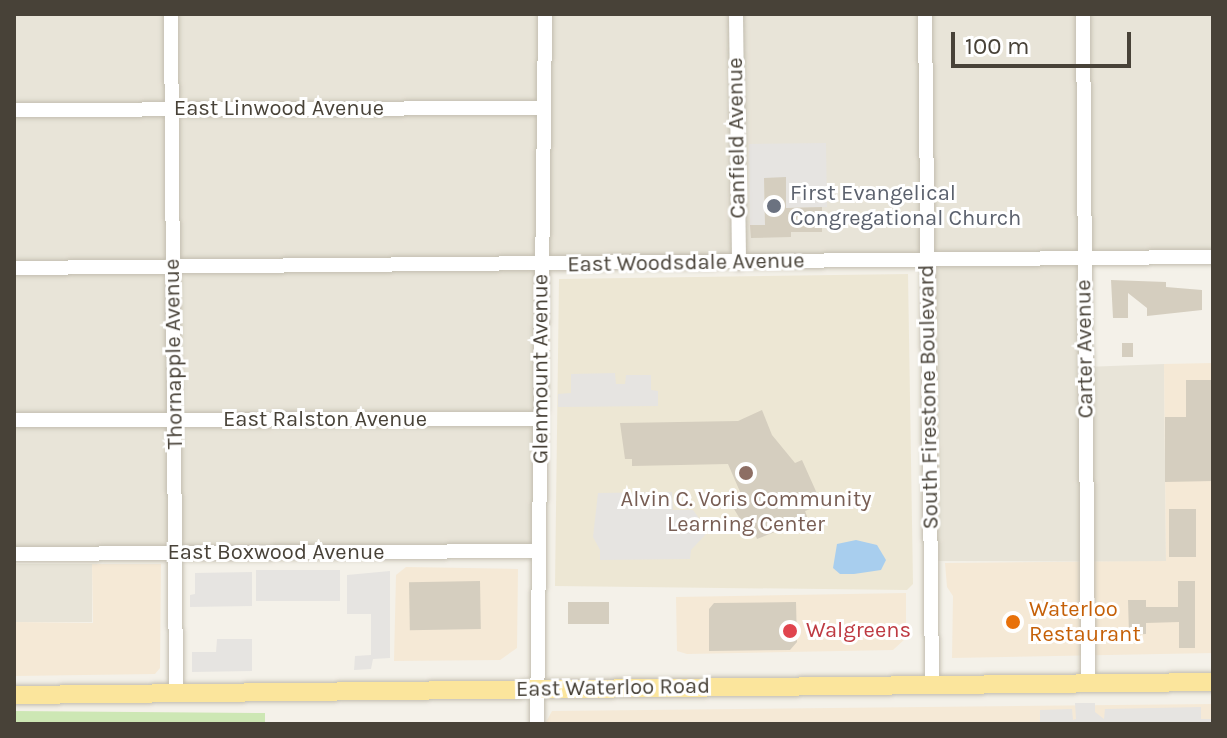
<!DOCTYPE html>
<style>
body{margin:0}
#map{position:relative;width:1227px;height:738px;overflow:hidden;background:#f4f1e9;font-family:Karla,sans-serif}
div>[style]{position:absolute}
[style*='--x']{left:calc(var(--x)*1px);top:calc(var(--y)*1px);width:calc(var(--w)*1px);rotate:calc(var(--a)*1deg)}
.residential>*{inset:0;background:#e8e4d8;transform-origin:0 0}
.commercial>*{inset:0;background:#f5e9d6}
.education>*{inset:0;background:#ede7d4}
.green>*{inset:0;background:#cde7b4}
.parking>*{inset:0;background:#e6e4e1;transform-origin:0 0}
.water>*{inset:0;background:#a8ceee}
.building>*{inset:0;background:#d5cebf;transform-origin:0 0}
.roads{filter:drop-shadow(0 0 2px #c2bdaf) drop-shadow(0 0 2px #c2bdaf)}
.minor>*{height:14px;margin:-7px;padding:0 7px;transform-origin:7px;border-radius:7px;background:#fff}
.major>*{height:18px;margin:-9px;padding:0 9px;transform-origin:9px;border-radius:9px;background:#fbe59c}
.dots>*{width:22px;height:22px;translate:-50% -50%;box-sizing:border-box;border:4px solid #fff;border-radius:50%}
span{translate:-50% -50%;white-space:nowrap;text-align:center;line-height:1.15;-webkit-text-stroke:6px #fff;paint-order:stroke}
.street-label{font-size:22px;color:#484238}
.worship-label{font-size:22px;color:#5b616d}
.left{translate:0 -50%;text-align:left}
.education-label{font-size:22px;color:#785e54}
.food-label{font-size:22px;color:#c56008}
.health-label{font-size:22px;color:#be3a42}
.frame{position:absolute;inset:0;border:16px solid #484238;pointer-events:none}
.scale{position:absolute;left:951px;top:32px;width:180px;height:36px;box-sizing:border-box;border:4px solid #484238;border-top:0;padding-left:10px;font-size:24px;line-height:28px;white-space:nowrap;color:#484238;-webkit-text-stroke:6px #fff;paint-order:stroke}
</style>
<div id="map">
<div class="residential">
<i style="clip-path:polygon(14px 14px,1213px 14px,1213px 257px,1084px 258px,1085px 367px,1164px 364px,1166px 562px,931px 561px,928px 261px,542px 265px,539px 551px,14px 554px)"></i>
<i style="left:14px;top:564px;width:78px;height:58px"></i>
</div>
<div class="commercial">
<i style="clip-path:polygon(1213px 363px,1213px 653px,952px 658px,953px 596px,947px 587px,945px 563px,1166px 561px,1164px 364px)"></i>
<i style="clip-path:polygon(92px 564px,161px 564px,160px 668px,155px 674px,14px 676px,14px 622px,93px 623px)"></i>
<i style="clip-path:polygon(406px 567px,518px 569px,517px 648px,500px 660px,394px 661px,396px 575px)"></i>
<i style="clip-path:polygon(906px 593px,906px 638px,893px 650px,687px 654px,677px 651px,676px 597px)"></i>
<i style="clip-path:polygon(1213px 704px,1213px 724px,545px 724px,552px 711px)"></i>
</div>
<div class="education">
<i style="clip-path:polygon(908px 274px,913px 584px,907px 590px,555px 586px,559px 279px)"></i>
</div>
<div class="green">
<i style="clip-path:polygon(14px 711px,265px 713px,265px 724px,14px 724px)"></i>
</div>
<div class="parking">
<i style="clip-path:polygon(826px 143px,827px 207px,786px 208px,786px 178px,764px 178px,765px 225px,750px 225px,749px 144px)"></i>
<i style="clip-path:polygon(615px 373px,616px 384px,625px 384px,626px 375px,651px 375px,651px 390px,658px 391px,658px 406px,558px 407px,558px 394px,571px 393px,571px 374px)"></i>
<i style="clip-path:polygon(672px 492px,673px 510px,693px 510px,704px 525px,706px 534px,691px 550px,690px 559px,600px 560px,600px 550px,593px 537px,598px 493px)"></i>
<i style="left:256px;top:570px;width:84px;height:31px"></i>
<i style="clip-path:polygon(390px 571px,390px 658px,373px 659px,371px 669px,354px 670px,355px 656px,371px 655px,371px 614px,347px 614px,347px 575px)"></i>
<i style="clip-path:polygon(252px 572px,252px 606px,190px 607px,190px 595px,195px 594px,195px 573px)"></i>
<i style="clip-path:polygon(217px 639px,252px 639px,252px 671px,192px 672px,192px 652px,216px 652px)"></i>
<i style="clip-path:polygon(1075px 703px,1095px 703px,1095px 712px,1104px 719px,1105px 709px,1201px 707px,1201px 719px,1213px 719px,1213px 724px,1040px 724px,1040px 710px,1072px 709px,1073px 720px,1076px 719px)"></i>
</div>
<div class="water">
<i style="clip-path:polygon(856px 540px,877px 545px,886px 560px,881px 570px,854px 574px,840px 574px,833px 568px,837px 544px)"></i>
</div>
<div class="building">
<i style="clip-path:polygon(786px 177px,786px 208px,822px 207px,822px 232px,791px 232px,791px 237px,751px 238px,750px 225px,765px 225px,764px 178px)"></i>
<i style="clip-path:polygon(1111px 280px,1166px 282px,1166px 287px,1202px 290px,1202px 310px,1147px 316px,1147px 308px,1128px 293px,1128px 318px,1113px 318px)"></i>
<i style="left:1122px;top:343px;width:11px;height:14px"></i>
<i style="clip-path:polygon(1186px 380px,1213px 380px,1213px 481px,1165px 482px,1165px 417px,1186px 417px)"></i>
<i style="clip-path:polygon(762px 410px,772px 435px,795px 463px,802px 460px,819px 498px,807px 504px,810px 509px,805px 511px,808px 519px,757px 539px,755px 534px,751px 537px,734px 509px,732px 498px,741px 494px,728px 464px,632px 466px,632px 459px,625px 459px,620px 423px,738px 421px)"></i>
<i style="left:1169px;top:509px;width:27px;height:48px"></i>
<i style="left:480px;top:581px;width:48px;height:71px;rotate:89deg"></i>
<i style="clip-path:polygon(1178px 581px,1195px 581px,1195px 648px,1179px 648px,1179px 622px,1146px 623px,1146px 634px,1129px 635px,1128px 600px,1146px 600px,1146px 607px,1178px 607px)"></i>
<i style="left:609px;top:602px;width:22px;height:41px;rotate:90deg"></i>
<i style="clip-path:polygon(796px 602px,797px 642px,790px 650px,709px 651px,709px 609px,714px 603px)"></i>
</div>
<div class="roads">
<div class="minor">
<i style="--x:171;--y:14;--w:680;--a:89.58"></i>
<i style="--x:736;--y:14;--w:249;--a:89.3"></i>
<i style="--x:925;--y:14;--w:671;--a:89.4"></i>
<i style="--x:1083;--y:14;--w:669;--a:89.57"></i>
<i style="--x:14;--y:110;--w:529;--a:-0.22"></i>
<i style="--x:14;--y:268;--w:1199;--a:-0.53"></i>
<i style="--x:14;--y:420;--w:525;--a:-0.11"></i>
<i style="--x:14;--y:554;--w:525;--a:-0.33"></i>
<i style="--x:537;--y:724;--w:710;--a:-89.35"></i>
</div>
<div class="major">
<i style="--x:14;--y:695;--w:1199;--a:-0.62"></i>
</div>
</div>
<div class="dots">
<i style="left:774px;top:206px;background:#6b7280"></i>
<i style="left:746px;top:473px;background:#8d6e63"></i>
<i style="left:1013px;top:622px;background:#e8710a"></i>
<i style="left:790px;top:631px;background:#e0444e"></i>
</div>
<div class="street-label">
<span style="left:279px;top:109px">East Linwood Avenue</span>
<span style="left:737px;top:138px;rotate:-91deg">Canfield Avenue</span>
<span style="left:686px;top:263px;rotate:-1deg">East Woodsdale Avenue</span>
<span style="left:1085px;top:349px;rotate:-91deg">Carter Avenue</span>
<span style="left:174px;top:354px;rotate:-91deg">Thornapple Avenue</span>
<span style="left:541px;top:369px;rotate:-90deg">Glenmount Avenue</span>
<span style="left:929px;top:397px;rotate:-91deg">South Firestone Boulevard</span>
<span style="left:325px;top:420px">East Ralston Avenue</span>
<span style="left:276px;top:553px">East Boxwood Avenue</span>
<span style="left:613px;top:688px;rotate:-1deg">East Waterloo Road</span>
</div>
<div class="worship-label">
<span class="left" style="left:790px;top:206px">First Evangelical<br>Congregational Church</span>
</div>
<div class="education-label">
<span style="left:746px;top:512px">Alvin C. Voris Community<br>Learning Center</span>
</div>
<div class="food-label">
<span class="left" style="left:1029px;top:622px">Waterloo<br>Restaurant</span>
</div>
<div class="health-label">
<span class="left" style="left:806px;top:631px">Walgreens</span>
</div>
<div class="frame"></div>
<div class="scale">100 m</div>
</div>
